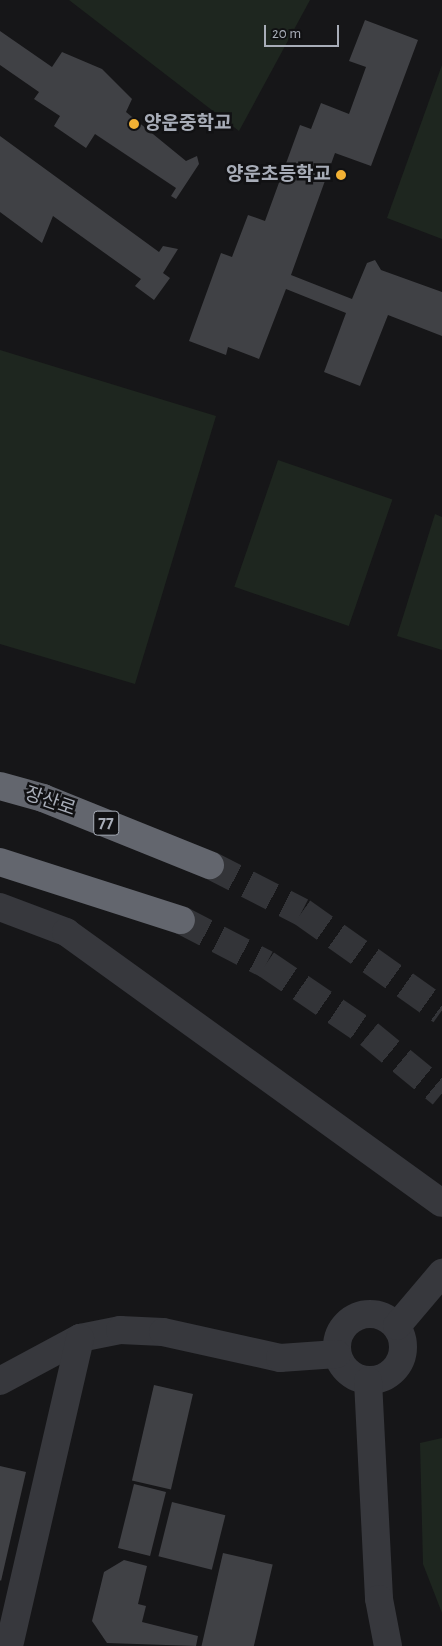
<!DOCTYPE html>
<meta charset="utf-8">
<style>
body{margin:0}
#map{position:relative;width:442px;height:1646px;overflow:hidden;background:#161618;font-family:"Alegreya Sans","Noto Sans KR",sans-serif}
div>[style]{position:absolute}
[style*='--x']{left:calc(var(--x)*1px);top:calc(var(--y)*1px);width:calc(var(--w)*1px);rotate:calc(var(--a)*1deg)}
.green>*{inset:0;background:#1e261f;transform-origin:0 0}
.building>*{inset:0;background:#404145;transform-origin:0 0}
.highway-tunnel>*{height:28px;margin-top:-14px;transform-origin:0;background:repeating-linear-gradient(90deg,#333438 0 28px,transparent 0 42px)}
.minor>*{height:28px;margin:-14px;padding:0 14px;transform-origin:14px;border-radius:14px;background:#37383d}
.minor>.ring{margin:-14px;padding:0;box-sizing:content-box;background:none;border:28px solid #37383d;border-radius:50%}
.highway>*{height:28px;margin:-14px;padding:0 14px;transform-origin:14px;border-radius:14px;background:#63666e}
.dots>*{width:14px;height:14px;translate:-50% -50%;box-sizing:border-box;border:2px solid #111113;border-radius:50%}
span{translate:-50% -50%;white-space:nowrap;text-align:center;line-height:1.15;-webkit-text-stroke:5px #111113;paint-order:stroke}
.shield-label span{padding:1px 4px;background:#111113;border:1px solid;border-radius:4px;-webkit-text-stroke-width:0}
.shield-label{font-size:18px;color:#a8adb8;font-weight:700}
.poi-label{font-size:19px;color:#a8adb8;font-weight:700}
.left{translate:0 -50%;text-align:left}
.right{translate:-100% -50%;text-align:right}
.street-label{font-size:19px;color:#a8adb8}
.scale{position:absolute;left:264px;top:25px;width:75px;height:22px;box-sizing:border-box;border:2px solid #a8adb8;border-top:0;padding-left:6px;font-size:15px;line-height:18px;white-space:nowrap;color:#a8adb8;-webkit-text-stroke:4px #111113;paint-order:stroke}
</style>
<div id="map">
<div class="green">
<i style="clip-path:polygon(69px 0,310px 0,239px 131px)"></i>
<i style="clip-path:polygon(442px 65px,442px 239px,387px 218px)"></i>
<i style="clip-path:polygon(0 350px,216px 416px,135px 684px,0 644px)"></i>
<i style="left:278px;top:460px;width:121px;height:134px;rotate:19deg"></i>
<i style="clip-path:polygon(435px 514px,442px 517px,442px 650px,397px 636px)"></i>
<i style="clip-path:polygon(442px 1438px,442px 1613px,423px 1564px,420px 1443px)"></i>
</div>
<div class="building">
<i style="clip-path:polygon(365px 20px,418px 40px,371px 166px,335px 153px,291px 275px,352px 299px,367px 263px,375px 260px,381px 270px,442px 292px,442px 336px,388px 315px,360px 386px,324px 372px,346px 313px,286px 289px,259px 359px,228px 347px,226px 355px,189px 341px,221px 253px,232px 257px,248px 215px,265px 221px,300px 125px,311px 129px,321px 103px,349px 114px,366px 67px,349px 61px)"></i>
<i style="clip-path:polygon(0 31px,52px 67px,62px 52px,102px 69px,132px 99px,126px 112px,186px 161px,197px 156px,199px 164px,176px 199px,171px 196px,176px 188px,95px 134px,86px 148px,54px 126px,60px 116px,34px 99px,39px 92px,0 65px)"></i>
<i style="clip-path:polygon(0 136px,159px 252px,163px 246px,178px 249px,163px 273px,170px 278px,154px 300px,135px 286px,141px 279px,53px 216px,42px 243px,0 212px)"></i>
<i style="left:154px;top:1385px;width:40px;height:98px;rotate:13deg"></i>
<i style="clip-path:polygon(0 1466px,26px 1472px,1px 1581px,0 1580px)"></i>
<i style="left:134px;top:1484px;width:33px;height:66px;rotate:14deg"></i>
<i style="left:172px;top:1502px;width:55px;height:56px;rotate:14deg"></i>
<i style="left:223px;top:1553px;width:51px;height:96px;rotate:13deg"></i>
<i style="clip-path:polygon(124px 1560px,147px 1566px,138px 1604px,146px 1606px,142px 1622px,198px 1636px,196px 1646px,107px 1643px,92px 1621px,104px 1572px)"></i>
</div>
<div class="highway-tunnel">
<i style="--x:210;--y:865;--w:103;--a:27.1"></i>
<i style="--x:302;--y:912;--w:171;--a:35.3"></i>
<i style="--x:181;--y:920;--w:96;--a:27.4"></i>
<i style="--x:266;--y:964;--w:125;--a:34.2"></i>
<i style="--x:369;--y:1034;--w:94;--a:39.4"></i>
</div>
<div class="minor">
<i style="--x:0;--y:907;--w:71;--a:20.7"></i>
<i style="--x:66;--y:932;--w:463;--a:35.8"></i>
<i class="ring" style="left:337px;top:1314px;width:38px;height:38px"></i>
<i style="--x:397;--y:1326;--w:70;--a:-49.7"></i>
<i style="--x:0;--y:1381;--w:91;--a:-28.3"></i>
<i style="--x:80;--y:1338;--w:41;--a:-11.3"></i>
<i style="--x:120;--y:1330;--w:43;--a:2.7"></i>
<i style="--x:163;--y:1332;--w:120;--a:12.5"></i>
<i style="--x:280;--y:1358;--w:57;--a:-4"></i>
<i style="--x:368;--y:1381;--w:218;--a:87.1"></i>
<i style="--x:379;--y:1599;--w:48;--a:79.2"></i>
<i style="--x:9;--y:1646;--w:316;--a:-77"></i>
</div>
<div class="highway">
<i style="--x:0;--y:786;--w:45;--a:15.6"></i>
<i style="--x:43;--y:798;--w:180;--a:21.9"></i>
<i style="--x:0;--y:862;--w:190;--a:17.8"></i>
</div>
<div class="dots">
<i style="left:134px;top:124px;background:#f2b134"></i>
<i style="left:341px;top:175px;background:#f2b134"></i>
</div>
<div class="shield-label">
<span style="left:106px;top:823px">77</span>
</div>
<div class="poi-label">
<span class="left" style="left:144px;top:124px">양운중학교</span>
<span class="right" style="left:331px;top:175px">양운초등학교</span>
</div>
<div class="street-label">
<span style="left:50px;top:802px;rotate:19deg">장산로</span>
</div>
<div class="scale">20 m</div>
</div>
